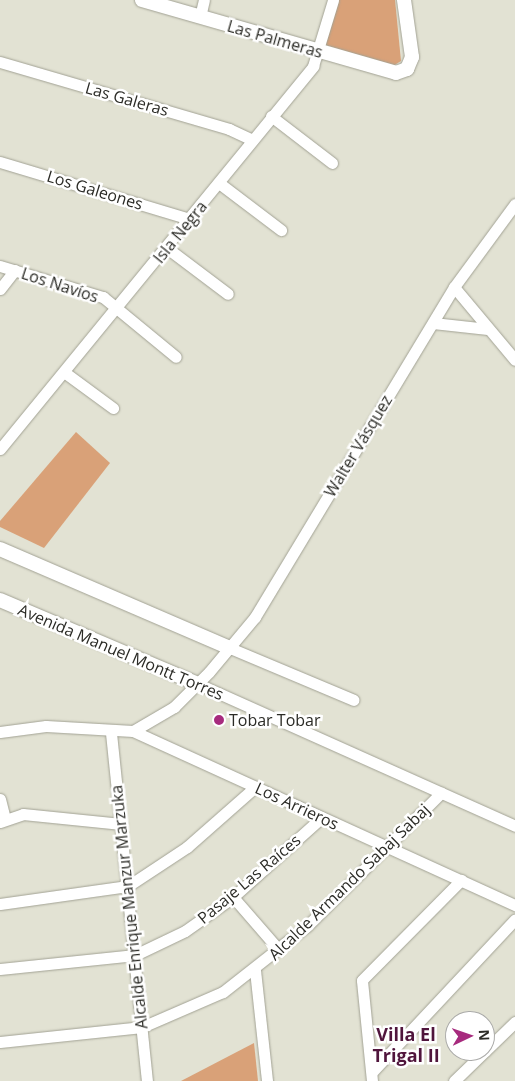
<!DOCTYPE html>
<meta charset="utf-8">
<style>
body{margin:0}
#map{position:relative;width:515px;height:1081px;overflow:hidden;background:#e2e2d3;font-family:"Open Sans",sans-serif}
div>[style]{position:absolute}
[style*='--x']{left:calc(var(--x)*1px);top:calc(var(--y)*1px);width:calc(var(--w)*1px);rotate:calc(var(--a)*1deg)}
.green>*{inset:0;background:#d9a178}
.roads{filter:drop-shadow(0 0 1px #a2a294) drop-shadow(0 0 1px #a2a294)}
.minor>*{height:11px;margin:-5.5px;padding:0 5.5px;transform-origin:5.5px;border-radius:5.5px;background:#fff}
.tertiary>*{height:14px;margin:-7px;padding:0 7px;transform-origin:7px;border-radius:7px;background:#fff}
.dots>*{width:14px;height:14px;translate:-50% -50%;box-sizing:border-box;border:2px solid #fff;border-radius:50%}
span{translate:-50% -50%;white-space:nowrap;text-align:center;line-height:1.15;-webkit-text-stroke:5px #fff;paint-order:stroke}
.street-label{font-size:16px;color:#2b2b26}
.poi-label{font-size:16px;color:#2b2b26}
.left{translate:0 -50%;text-align:left}
.neighbourhood-label{font-size:18px;color:#50153c;font-weight:700}
.north{position:absolute;left:445px;top:1011px;width:50px;height:50px;box-sizing:border-box;background:#fff;border:1px solid #aaaaa8;border-radius:50%;rotate:87deg;font-size:14px;font-weight:700;line-height:20px;text-align:center;color:#2b2b26}
.north::after{content:'';display:block;margin:auto;width:18px;height:22px;background:#a72b7e;clip-path:polygon(50% 0,100% 100%,50% 72%,0 100%)}
</style>
<div id="map">
<div class="green">
<i style="clip-path:polygon(337px 0,395px 0,401px 61px,393px 66px,325px 45px)"></i>
<i style="clip-path:polygon(76px 432px,110px 463px,44px 548px,0 527px,0 521px)"></i>
<i style="clip-path:polygon(254px 1043px,258px 1081px,181px 1081px)"></i>
</div>
<div class="roads">
<div class="minor">
<i style="--x:200;--y:17;--w:17;--a:-77"></i>
<i style="--x:0;--y:62;--w:239;--a:16.3"></i>
<i style="--x:229;--y:129;--w:26;--a:25"></i>
<i style="--x:271;--y:116;--w:77;--a:37.6"></i>
<i style="--x:0;--y:162;--w:198;--a:16.7"></i>
<i style="--x:219;--y:183;--w:78;--a:37.2"></i>
<i style="--x:167;--y:248;--w:76;--a:37"></i>
<i style="--x:0;--y:266;--w:108;--a:16.8"></i>
<i style="--x:103;--y:297;--w:94;--a:39.4"></i>
<i style="--x:454;--y:287;--w:95;--a:50.1"></i>
<i style="--x:0;--y:289;--w:24;--a:-52"></i>
<i style="--x:433;--y:323;--w:55;--a:6.2"></i>
<i style="--x:64;--y:372;--w:61;--a:36.3"></i>
<i style="--x:0;--y:449;--w:495;--a:-50.7"></i>
<i style="--x:313;--y:66;--w:69;--a:-73.1"></i>
<i style="--x:230;--y:648;--w:134;--a:22.8"></i>
<i style="--x:196;--y:683;--w:350;--a:24.1"></i>
<i style="--x:133;--y:731;--w:420;--a:24.5"></i>
<i style="--x:0;--y:732;--w:46;--a:-7.4"></i>
<i style="--x:46;--y:726;--w:87;--a:3.3"></i>
<i style="--x:133;--y:731;--w:48;--a:-30.3"></i>
<i style="--x:174;--y:707;--w:49;--a:-45"></i>
<i style="--x:209;--y:672;--w:72;--a:-50.1"></i>
<i style="--x:255;--y:617;--w:385;--a:-58.9"></i>
<i style="--x:454;--y:287;--w:103;--a:-53.7"></i>
<i style="--x:111;--y:733;--w:350;--a:84.1"></i>
<i style="--x:0;--y:799;--w:21;--a:76"></i>
<i style="--x:0;--y:822;--w:24;--a:-19"></i>
<i style="--x:23;--y:814;--w:99;--a:5.8"></i>
<i style="--x:233;--y:897;--w:70;--a:49"></i>
<i style="--x:0;--y:904;--w:129;--a:-8"></i>
<i style="--x:128;--y:886;--w:71;--a:-33.5"></i>
<i style="--x:187;--y:847;--w:91;--a:-41.4"></i>
<i style="--x:0;--y:969;--w:136;--a:-5.9"></i>
<i style="--x:135;--y:955;--w:55;--a:-25.6"></i>
<i style="--x:185;--y:931;--w:59;--a:-35.3"></i>
<i style="--x:233;--y:897;--w:118;--a:-41.9"></i>
<i style="--x:255;--y:970;--w:112;--a:83.8"></i>
<i style="--x:0;--y:1042;--w:143;--a:-6"></i>
<i style="--x:142;--y:1027;--w:88;--a:-23.4"></i>
<i style="--x:223;--y:992;--w:107;--a:-38.2"></i>
<i style="--x:307;--y:926;--w:189;--a:-44.8"></i>
<i style="--x:485;--y:1051;--w:42;--a:-44"></i>
<i style="--x:372;--y:1072;--w:209;--a:-46.9"></i>
<i style="--x:372;--y:1081;--w:101;--a:-95.7"></i>
<i style="--x:362;--y:980;--w:141;--a:-45.3"></i>
<i style="--x:454;--y:1081;--w:43;--a:-44.1"></i>
</div>
<div class="tertiary">
<i style="--x:142;--y:0;--w:264;--a:16"></i>
<i style="--x:396;--y:73;--w:12;--a:-20"></i>
<i style="--x:407;--y:69;--w:13;--a:-67"></i>
<i style="--x:412;--y:57;--w:58;--a:-98"></i>
<i style="--x:0;--y:549;--w:250;--a:23.3"></i>
<i style="--x:0;--y:600;--w:213;--a:23"></i>
</div>
</div>
<div class="dots">
<i style="left:219px;top:720px;background:#a72b7e"></i>
</div>
<div class="street-label">
<span style="left:275px;top:39px;rotate:16deg">Las Palmeras</span>
<span style="left:127px;top:99px;rotate:16deg">Las Galeras</span>
<span style="left:95px;top:190px;rotate:17deg">Los Galeones</span>
<span style="left:180px;top:232px;rotate:-51deg">Isla Negra</span>
<span style="left:60px;top:285px;rotate:18deg">Los Navíos</span>
<span style="left:358px;top:446px;rotate:-59deg">Walter Vásquez</span>
<span style="left:121px;top:652px;rotate:23deg">Avenida Manuel Montt Torres</span>
<span style="left:297px;top:806px;rotate:25deg">Los Arrieros</span>
<span style="left:249px;top:879px;rotate:-40deg">Pasaje Las Raíces</span>
<span style="left:349px;top:882px;rotate:-44deg">Alcalde Armando Sabaj Sabaj</span>
<span style="left:129px;top:907px;rotate:-96deg">Alcalde Enrique Manzur Marzuka</span>
</div>
<div class="poi-label">
<span class="left" style="left:229px;top:720px">Tobar Tobar</span>
</div>
<div class="neighbourhood-label">
<span style="left:406px;top:1045px">Villa El<br>Trigal II</span>
</div>
<div class="north">N</div>
</div>
